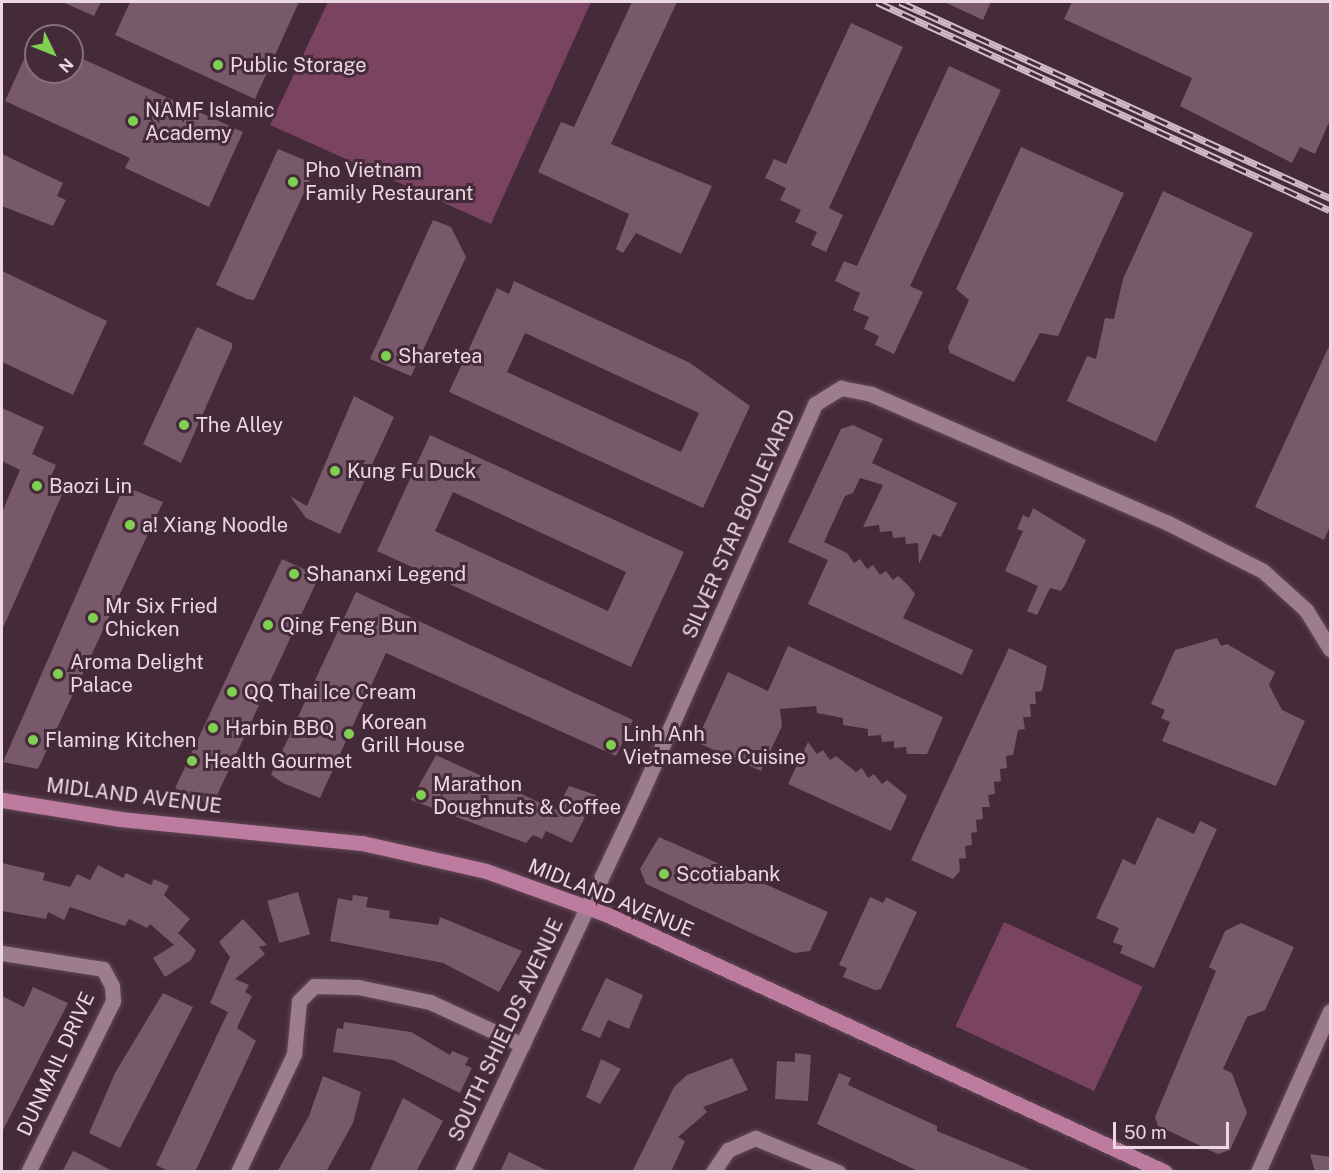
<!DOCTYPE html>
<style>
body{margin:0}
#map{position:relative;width:1332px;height:1173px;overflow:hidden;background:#452a39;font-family:"Public Sans",sans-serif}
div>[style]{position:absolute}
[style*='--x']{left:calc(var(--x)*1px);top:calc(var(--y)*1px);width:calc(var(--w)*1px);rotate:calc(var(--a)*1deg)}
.green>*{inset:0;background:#7a4362;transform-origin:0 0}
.building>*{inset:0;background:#78596a;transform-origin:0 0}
.roads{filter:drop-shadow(0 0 2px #614956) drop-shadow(0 0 2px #614956)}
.minor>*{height:15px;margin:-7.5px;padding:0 7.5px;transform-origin:7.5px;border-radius:7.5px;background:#9d7c8d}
.major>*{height:15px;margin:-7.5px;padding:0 7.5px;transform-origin:7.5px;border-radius:7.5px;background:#bd7ba0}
.rail>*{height:7px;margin-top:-3.5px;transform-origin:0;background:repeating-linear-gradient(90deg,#452a39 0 14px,#d0bcc7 0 28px);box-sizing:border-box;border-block:2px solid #d0bcc7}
.dots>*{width:16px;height:16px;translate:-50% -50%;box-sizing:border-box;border:3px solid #452a39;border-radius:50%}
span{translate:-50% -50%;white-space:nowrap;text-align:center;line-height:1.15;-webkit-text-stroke:6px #452a39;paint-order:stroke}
.poi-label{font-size:20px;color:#ebd8e2}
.left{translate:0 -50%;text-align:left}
.street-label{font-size:20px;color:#ebd8e2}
.frame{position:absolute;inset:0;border:3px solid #ebd8e2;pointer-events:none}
.north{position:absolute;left:24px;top:24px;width:60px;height:60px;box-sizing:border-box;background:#452a39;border:2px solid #87707d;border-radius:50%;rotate:133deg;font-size:16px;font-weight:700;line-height:24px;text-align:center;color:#ebd8e2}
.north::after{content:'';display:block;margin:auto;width:21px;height:27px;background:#7fd052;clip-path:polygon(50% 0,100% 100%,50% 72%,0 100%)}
.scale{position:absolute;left:1113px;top:1122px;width:116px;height:27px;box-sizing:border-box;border:3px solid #ebd8e2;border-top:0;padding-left:8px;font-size:18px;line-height:21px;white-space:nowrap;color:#ebd8e2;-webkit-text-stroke:4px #452a39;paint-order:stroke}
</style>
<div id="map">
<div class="green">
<i style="clip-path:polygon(328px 2px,591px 2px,491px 224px,270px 125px)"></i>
<i style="left:1004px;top:922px;width:153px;height:115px;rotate:25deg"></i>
</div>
<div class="building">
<i style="clip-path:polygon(62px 2px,101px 2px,94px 16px)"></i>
<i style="clip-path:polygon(130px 2px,299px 2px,255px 99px,115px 35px)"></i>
<i style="clip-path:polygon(632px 2px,677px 2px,611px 144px,712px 186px,681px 254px,636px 233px,623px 253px,616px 249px,629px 214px,538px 172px,561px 122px,574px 127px)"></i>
<i style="clip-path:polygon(944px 2px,991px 2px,983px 20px)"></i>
<i style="clip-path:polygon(1072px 2px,1330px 2px,1330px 120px,1315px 154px,1300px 147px,1292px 163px,1180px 106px,1192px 78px,1064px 19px)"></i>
<i style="clip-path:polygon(851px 23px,903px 47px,829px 208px,843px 215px,826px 252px,811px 245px,817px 232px,795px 222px,801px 210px,780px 200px,786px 188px,765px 178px,774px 159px,786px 164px)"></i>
<i style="clip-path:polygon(36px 33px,36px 72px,72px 72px,72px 54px,243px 132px,209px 207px,125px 168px,130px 158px,5px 101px)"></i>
<i style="clip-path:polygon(949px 66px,1001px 90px,910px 286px,923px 292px,894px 354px,875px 345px,879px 336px,864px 329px,869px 317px,853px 310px,860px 293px,835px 281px,844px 261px,857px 266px)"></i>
<i style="clip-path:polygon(1021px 147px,1124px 193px,1058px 336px,1040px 333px,1014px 382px,950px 353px,948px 347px,969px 300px,956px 289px)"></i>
<i style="clip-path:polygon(278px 149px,317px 165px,254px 300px,247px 299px,216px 285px)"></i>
<i style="clip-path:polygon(2px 154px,63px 183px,57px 196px,66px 200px,53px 226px,2px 206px)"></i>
<i style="clip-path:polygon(1163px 191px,1253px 233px,1156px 442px,1067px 401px,1087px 356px,1096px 359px,1105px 318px,1114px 319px,1123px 279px)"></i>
<i style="clip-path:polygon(433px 220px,451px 227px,466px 257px,411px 376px,370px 359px)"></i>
<i style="clip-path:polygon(2px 271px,107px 321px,73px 395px,2px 362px)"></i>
<i style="clip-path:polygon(evenodd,514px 281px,690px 363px,750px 406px,703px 508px,449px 392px,497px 288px,509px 294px,514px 281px,525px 333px,699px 413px,681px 452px,507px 372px,525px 333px)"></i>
<i style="clip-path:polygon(197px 327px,232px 343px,232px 348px,181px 463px,143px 444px)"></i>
<i style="clip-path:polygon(1330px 344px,1330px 526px,1324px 540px,1255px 507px)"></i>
<i style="clip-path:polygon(354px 396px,394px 417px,340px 534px,306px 518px,290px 496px,307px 506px)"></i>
<i style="clip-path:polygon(2px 408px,44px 427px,32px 454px,56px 465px,49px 481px,65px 488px,2px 630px,2px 512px,20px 470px,2px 461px)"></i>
<i style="clip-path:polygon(853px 425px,883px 439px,872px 463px,957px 503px,941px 537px,933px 534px,919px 564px,918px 543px,906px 544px,905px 537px,893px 538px,892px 531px,880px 532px,879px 525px,863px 527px,883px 485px,860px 478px,853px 493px,845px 496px,824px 542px,847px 553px,854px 563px,860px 559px,867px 569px,873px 565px,880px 575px,886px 571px,893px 580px,898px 576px,908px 585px,915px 594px,903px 618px,973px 650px,962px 675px,808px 604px,828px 560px,788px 542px,841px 429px)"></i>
<i style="clip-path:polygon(evenodd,430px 435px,684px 552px,631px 667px,377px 551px,430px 435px,453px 492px,626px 572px,608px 611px,435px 531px,453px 492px)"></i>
<i style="clip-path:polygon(124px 486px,163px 502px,38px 769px,3px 762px)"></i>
<i style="clip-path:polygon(1033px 508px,1086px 540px,1065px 585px,1061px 591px,1050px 588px,1037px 615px,1027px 611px,1038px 586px,1005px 571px,1023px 531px,1017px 529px,1023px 515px,1029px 518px)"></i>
<i style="left:282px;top:559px;width:41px;height:253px;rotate:25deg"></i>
<i style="clip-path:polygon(356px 592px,633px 720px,616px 756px,386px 653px,320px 798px,283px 783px,271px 775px)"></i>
<i style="clip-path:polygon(1217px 638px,1221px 646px,1227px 644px,1275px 672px,1269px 685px,1282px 710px,1305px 721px,1276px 786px,1162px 741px,1170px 722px,1161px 718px,1165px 710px,1151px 704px,1175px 650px)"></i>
<i style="clip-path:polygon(788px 646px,943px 717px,927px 754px,907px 754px,906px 747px,894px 748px,894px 741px,882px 742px,881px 735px,868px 736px,868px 729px,843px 725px,843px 718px,817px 713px,816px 706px,780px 709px,782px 726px,761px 771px,696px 742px,728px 672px,768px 691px)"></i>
<i style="clip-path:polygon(1009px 648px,1047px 666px,1042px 691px,1035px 692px,1036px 704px,1030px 704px,1031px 717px,1023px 717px,1025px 729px,1018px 730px,1013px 755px,1006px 756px,1007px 768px,1000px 769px,1001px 781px,994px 782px,995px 794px,988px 795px,990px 807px,982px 807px,983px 819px,976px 820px,977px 832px,971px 833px,972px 845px,965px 846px,966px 858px,959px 859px,960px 871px,953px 879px,911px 860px)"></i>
<i style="clip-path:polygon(808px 742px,817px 754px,823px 750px,830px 760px,836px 756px,856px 772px,862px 768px,868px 778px,874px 774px,882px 784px,887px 780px,907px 796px,891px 831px,788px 784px)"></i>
<i style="clip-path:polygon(436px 755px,556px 810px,569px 786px,596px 795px,572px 843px,546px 831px,542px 839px,533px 835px,526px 843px,411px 800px)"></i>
<i style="clip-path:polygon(1157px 817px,1194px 834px,1200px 821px,1217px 829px,1154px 968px,1120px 953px,1123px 946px,1113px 942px,1119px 928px,1096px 918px,1123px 859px,1135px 865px)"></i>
<i style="clip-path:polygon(659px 837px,828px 912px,810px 951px,794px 953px,646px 884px,640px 869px)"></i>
<i style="clip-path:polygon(2px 863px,45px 873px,43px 880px,70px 887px,77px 874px,90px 880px,98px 865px,123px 878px,126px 873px,151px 885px,154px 879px,169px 886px,164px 895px,190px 919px,178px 933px,196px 950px,191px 960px,165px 977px,153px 958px,174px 945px,150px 924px,147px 928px,129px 919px,125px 926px,70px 907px,64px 920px,48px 912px,46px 919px,2px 911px)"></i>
<i style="left:298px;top:892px;width:44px;height:32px;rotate:74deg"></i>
<i style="clip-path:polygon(353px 895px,368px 897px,366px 907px,390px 911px,389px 918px,438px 925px,440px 917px,522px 951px,499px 992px,443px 963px,330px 941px,338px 898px,352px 901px)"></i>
<i style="clip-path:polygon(870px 897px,883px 903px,886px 897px,917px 912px,881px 989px,875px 990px,843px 977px,847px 968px,839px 965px)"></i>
<i style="clip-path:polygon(243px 919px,267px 945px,259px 947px,265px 954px,235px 979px,249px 985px,245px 992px,252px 996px,237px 1028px,256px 1041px,195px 1172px,170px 1172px,156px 1165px,228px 1012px,210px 1003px,230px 957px,219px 942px)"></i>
<i style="clip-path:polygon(1241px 923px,1294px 947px,1265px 1010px,1247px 1017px,1223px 1069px,1232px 1073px,1247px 1113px,1230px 1150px,1218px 1154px,1158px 1126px,1155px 1117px,1216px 971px,1209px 967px,1225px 931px)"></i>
<i style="clip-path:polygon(606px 978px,643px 995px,629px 1029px,608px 1020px,600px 1038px,581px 1030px)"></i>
<i style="clip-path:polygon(33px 987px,68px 1003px,2px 1132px,2px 996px,24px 1007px)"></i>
<i style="clip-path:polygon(163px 993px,193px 1007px,120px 1148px,89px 1133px,115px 1073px)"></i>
<i style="clip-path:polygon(344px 1022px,411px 1032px,450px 1055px,452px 1051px,469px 1058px,465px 1065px,472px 1068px,460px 1093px,393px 1060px,333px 1052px,337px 1028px,343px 1029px)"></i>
<i style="clip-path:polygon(795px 1053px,811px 1055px,808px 1101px,775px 1099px,777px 1061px,795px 1062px)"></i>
<i style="clip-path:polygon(732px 1058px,748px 1090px,703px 1107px,707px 1112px,678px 1137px,685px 1141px,671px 1172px,632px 1172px,674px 1087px,687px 1075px)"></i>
<i style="clip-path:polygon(601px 1059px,621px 1069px,600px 1104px,586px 1097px)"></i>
<i style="clip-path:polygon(839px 1073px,851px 1078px,848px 1085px,937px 1126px,937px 1131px,1036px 1172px,920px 1172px,817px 1124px)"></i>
<i style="clip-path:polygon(323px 1076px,361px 1092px,353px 1123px,326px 1172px,277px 1172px,309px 1116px)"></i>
<i style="clip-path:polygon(403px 1098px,443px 1121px,416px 1172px,369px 1172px)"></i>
<i style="clip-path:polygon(73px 1151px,82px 1155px,114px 1172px,62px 1172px)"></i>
<i style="clip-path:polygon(509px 1152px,550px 1172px,500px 1172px)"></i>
<i style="clip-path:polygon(1310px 1154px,1330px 1157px,1330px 1172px,1315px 1172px)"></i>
</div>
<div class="roads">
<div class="minor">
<i style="--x:2;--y:953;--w:102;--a:9"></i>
<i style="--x:103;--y:969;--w:19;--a:62"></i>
<i style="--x:112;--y:986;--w:15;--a:86"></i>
<i style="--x:113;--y:1001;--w:191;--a:116.4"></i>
<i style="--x:238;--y:1172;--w:131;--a:-64.6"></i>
<i style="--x:294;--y:1054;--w:53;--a:-84.6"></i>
<i style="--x:299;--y:1001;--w:21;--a:-45"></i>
<i style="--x:314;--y:986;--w:44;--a:1.3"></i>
<i style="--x:358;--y:987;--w:74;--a:11.8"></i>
<i style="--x:430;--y:1002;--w:102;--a:24.8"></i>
<i style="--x:462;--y:1172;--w:421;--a:-64.7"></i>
<i style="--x:642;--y:791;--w:424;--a:-65.9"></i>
<i style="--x:815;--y:404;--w:31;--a:-32"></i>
<i style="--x:841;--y:388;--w:31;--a:11"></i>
<i style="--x:871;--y:394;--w:324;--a:23.5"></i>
<i style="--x:1168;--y:523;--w:106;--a:26.8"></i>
<i style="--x:1263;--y:571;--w:58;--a:42.2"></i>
<i style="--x:1306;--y:610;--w:46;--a:58.4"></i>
<i style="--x:713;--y:1172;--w:27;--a:-56"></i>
<i style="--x:728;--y:1150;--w:30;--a:-24"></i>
<i style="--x:755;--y:1138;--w:90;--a:22.3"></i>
<i style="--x:1258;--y:1172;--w:176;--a:-65.9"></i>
</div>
<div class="major">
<i style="--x:2;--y:800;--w:120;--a:9.1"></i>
<i style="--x:120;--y:819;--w:243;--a:5.7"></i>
<i style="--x:362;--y:843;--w:127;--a:12.7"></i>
<i style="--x:486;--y:871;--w:130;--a:19.8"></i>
<i style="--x:608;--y:915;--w:613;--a:24.77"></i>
</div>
</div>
<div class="rail">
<i style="--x:877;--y:2;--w:498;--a:24.7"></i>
<i style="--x:900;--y:2;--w:473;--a:24.5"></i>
</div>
<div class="dots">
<i style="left:218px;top:65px;background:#7fd052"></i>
<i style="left:133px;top:121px;background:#7fd052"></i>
<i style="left:293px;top:182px;background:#7fd052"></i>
<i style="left:386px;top:356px;background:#7fd052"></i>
<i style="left:184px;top:425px;background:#7fd052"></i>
<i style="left:335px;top:471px;background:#7fd052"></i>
<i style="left:37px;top:486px;background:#7fd052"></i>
<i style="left:130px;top:525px;background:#7fd052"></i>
<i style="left:294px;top:574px;background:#7fd052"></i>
<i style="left:93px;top:618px;background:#7fd052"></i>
<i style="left:268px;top:625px;background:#7fd052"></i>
<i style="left:58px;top:674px;background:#7fd052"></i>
<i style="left:232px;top:692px;background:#7fd052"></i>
<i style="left:213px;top:728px;background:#7fd052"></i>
<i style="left:349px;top:734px;background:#7fd052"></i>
<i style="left:33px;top:740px;background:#7fd052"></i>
<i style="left:611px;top:745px;background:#7fd052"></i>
<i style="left:192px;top:761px;background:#7fd052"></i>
<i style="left:421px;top:795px;background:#7fd052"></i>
<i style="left:664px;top:874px;background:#7fd052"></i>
</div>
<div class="poi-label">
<span class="left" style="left:230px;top:65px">Public Storage</span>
<span class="left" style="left:145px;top:122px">NAMF Islamic<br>Academy</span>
<span class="left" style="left:305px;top:182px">Pho Vietnam<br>Family Restaurant</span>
<span class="left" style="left:398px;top:356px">Sharetea</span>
<span class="left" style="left:196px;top:425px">The Alley</span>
<span class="left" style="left:347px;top:471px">Kung Fu Duck</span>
<span class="left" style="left:49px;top:486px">Baozi Lin</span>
<span class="left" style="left:142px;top:525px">a! Xiang Noodle</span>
<span class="left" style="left:306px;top:574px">Shananxi Legend</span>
<span class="left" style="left:105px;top:618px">Mr Six Fried<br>Chicken</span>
<span class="left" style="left:280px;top:625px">Qing Feng Bun</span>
<span class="left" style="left:70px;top:674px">Aroma Delight<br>Palace</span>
<span class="left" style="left:244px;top:692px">QQ Thai Ice Cream</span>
<span class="left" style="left:361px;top:734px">Korean<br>Grill House</span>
<span class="left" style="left:225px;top:728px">Harbin BBQ</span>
<span class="left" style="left:623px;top:746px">Linh Anh<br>Vietnamese Cuisine</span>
<span class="left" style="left:45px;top:740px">Flaming Kitchen</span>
<span class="left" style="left:204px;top:761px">Health Gourmet</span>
<span class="left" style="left:433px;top:796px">Marathon<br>Doughnuts &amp; Coffee</span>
<span class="left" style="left:676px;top:874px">Scotiabank</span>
</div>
<div class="street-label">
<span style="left:739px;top:524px;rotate:-66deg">SILVER STAR BOULEVARD</span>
<span style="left:134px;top:796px;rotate:7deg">MIDLAND AVENUE</span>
<span style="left:611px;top:898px;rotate:22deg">MIDLAND AVENUE</span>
<span style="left:506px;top:1030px;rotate:-65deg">SOUTH SHIELDS AVENUE</span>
<span style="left:56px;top:1064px;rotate:-65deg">DUNMAIL DRIVE</span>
</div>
<div class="frame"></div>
<div class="north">N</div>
<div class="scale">50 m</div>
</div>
